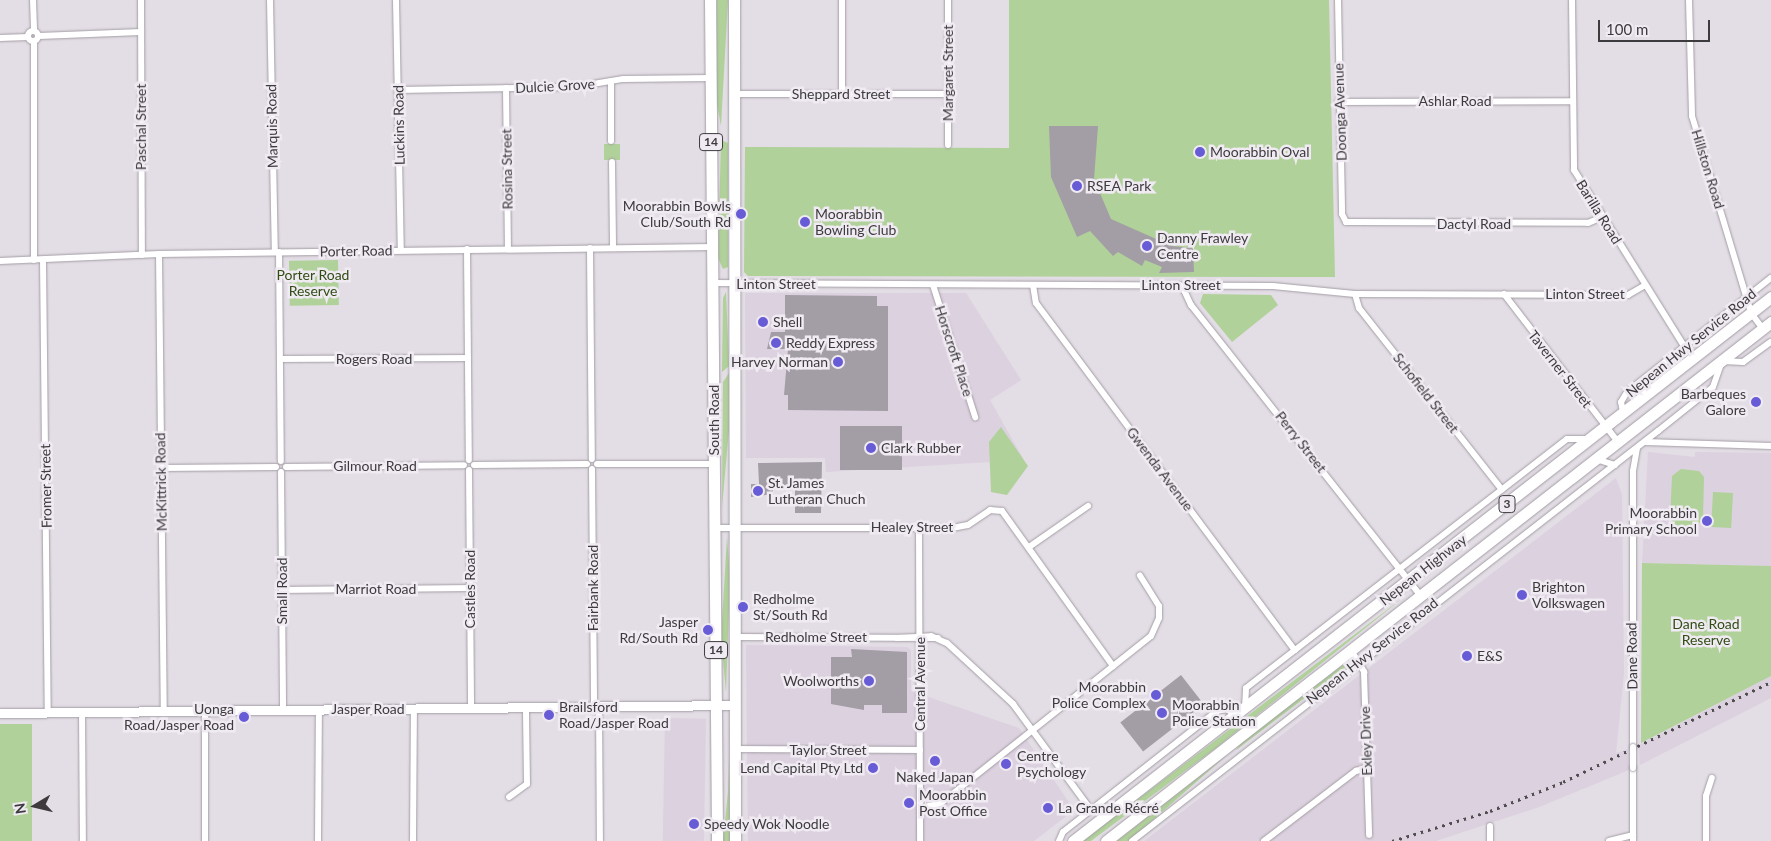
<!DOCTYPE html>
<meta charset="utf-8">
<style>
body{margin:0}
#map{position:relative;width:1771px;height:841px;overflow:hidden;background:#e3dde5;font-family:Lato,sans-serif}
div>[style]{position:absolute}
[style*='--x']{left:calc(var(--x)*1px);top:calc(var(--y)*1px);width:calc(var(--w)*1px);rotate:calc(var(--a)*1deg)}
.built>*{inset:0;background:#dcd1df;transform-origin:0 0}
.green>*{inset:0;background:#b0d199;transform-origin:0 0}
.building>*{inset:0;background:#a39da5;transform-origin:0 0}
.roads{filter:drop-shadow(0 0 1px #a39da4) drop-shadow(0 0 1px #a39da4)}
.minor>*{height:6px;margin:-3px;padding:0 3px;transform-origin:3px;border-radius:3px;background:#fff}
.minor>.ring{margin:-3px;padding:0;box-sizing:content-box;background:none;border:6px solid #fff;border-radius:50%}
.secondary>*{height:9px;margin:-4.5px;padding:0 4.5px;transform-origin:4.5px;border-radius:4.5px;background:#fff}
.trunk>*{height:11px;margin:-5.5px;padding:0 5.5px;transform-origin:5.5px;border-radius:5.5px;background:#fff}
.rail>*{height:2.5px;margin-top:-1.25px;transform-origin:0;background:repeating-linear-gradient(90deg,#4f4d50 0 2.5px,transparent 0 7.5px)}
.bridges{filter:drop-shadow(0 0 1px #a39da4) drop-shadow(0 0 1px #a39da4)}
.minor-bridge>*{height:6px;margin:-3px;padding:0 3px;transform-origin:3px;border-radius:3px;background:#fff}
.dots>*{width:14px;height:14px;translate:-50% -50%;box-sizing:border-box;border:2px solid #f0eaf2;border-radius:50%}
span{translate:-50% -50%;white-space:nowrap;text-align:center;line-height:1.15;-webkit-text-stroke:5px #f0eaf2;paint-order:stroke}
.shield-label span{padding:1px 4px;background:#f0eaf2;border:1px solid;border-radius:4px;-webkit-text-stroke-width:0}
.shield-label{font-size:12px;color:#3d3b3e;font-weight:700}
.street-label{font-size:14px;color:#3d3b3e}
.poi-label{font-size:14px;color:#3d3b3e}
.left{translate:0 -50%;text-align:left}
.right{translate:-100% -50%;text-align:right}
.park-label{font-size:14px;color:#304d14}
.north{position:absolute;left:10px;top:781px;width:50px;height:50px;-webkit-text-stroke:4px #f0eaf2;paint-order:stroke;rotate:261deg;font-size:14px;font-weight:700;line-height:20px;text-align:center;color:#3d3b3e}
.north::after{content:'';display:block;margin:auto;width:18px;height:22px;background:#3d3b3e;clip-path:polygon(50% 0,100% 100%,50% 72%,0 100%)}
.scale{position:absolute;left:1598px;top:20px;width:112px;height:22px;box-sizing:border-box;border:2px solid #3d3b3e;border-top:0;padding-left:6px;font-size:15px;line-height:18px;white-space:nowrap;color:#3d3b3e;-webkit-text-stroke:4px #f0eaf2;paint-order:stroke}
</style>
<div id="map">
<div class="built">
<i style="clip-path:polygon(745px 293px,966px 293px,1021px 380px,990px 400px,1024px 460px,826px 472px,825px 458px,746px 458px)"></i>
<i style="clip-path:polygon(1648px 452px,1695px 457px,1695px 452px,1771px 453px,1771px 566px,1642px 563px)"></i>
<i style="clip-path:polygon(1616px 478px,1622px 495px,1624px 673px,1616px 753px,1629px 749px,1629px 770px,1539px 807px,1436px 841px,1144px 841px)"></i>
<i style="clip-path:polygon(746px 645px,907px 647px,911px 650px,911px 691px,1019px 728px,1074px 810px,1034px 841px,748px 841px)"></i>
<i style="clip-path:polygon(1771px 676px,1771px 698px,1640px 765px,1639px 745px)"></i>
<i style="left:665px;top:718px;width:41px;height:123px;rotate:1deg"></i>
</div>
<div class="green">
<i style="clip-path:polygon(717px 0,728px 0,721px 126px,717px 104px)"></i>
<i style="clip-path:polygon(1009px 0,1329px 0,1335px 277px,748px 276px,744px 272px,745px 147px,1009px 148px)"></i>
<i style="clip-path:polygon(721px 140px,728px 143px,728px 267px,723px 269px,718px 258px)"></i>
<i style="left:604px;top:144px;width:16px;height:16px"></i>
<i style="left:338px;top:260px;width:45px;height:49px;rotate:89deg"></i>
<i style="clip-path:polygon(726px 292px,729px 366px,722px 372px,723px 298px)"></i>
<i style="clip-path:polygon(1203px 294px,1271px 295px,1278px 305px,1232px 342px,1200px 303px)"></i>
<i style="clip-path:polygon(729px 373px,729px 429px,722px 508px,723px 382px)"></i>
<i style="clip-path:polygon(1001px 427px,1028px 466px,1007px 495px,991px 492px,989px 442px)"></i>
<i style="clip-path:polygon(1681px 469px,1699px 471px,1704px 477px,1703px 518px,1696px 527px,1678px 527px,1670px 519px,1672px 476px)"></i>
<i style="left:1713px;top:492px;width:20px;height:35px;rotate:3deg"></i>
<i style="clip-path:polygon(727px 537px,730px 577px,726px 692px,721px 639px)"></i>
<i style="clip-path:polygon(1642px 563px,1771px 566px,1771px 676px,1641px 743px)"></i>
<i style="clip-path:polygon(1404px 597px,1216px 748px,1091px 841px,1083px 841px)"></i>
<i style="clip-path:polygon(1348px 661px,1346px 667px,1236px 750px,1241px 743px)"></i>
<i style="left:0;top:724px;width:32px;height:117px"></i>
<i style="clip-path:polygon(729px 755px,730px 841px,723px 841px,728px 792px)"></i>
<i style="clip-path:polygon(1227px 755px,1129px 841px,1117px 841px)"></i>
</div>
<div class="building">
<i style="clip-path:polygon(1049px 126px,1098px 126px,1094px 179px,1111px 219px,1172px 246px,1193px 248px,1194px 272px,1159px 273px,1162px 267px,1145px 260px,1142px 266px,1118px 252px,1113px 256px,1090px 231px,1077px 237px,1051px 177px)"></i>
<i style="clip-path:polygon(785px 295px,877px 296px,877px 306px,888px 306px,888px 411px,788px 410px,788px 395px,784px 395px,788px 349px,767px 349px,771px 332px,785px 332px)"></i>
<i style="left:840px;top:426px;width:62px;height:44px"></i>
<i style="clip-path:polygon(822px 462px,821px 513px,795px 513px,795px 489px,773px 489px,773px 494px,751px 497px,751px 484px,759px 484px,758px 463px)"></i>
<i style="clip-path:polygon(851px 649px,907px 652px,907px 713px,882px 713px,882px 705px,864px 705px,864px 710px,831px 704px,831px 657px,852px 657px)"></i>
<i style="left:1181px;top:675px;width:37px;height:77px;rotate:52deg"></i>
</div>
<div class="roads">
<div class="minor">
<i style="--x:33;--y:0;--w:31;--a:88"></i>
<i style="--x:141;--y:0;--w:255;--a:89.8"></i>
<i style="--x:270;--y:0;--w:252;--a:88.9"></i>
<i style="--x:396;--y:0;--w:250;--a:88.9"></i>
<i style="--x:1338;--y:0;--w:214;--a:88.9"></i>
<i style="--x:1342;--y:214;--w:9;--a:63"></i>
<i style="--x:1346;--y:222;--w:242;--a:0.2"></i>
<i style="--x:1588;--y:223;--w:15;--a:-23"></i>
<i style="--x:1572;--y:0;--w:170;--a:89.3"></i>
<i style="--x:1574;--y:170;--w:208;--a:58"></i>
<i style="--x:1689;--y:0;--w:116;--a:88.5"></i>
<i style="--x:1692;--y:116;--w:206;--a:73.3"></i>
<i style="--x:1751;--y:313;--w:20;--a:53"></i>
<i class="ring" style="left:28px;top:31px;width:4px;height:4px"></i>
<i style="--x:39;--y:36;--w:102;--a:-2.2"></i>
<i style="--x:0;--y:38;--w:28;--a:-2"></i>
<i style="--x:34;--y:42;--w:218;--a:90"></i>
<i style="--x:506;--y:88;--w:161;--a:89.3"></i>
<i style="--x:398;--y:90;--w:177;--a:-1"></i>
<i style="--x:575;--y:87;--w:49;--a:-9.5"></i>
<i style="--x:623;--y:79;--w:88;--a:-0.7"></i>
<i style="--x:842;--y:93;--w:93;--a:-90"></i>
<i style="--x:734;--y:94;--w:214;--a:0"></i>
<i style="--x:1338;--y:102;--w:234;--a:-0.2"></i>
<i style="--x:611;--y:141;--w:60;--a:-90"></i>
<i style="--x:948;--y:145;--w:145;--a:-90"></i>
<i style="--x:612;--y:162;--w:86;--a:89.3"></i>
<i style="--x:590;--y:248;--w:211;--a:89.5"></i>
<i style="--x:467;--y:249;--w:211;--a:89.5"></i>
<i style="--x:279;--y:252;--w:209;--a:89.5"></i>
<i style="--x:159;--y:254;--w:456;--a:89.4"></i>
<i style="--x:43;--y:260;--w:452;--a:89.4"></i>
<i style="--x:0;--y:261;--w:159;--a:-2.5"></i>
<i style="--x:159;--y:254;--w:554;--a:-0.72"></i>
<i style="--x:713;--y:283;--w:560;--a:0.31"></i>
<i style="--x:1273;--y:286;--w:82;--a:5.6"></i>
<i style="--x:1355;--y:294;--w:273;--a:0.2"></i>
<i style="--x:1628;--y:295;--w:20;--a:-30"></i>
<i style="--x:933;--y:285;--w:139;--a:72.3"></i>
<i style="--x:1033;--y:285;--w:18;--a:81"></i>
<i style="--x:1036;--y:303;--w:433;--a:53.3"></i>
<i style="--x:1183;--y:288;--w:19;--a:65"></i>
<i style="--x:1191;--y:305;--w:371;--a:51.7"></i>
<i style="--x:1355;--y:294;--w:15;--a:74"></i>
<i style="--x:1359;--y:308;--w:231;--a:51.8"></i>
<i style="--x:1504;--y:294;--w:187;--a:52.4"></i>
<i style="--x:280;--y:359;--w:188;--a:-0.3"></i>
<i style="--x:1623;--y:412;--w:10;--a:-101"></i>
<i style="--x:1621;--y:402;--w:12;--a:-59"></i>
<i style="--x:1627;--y:392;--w:184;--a:-38.4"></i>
<i style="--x:1645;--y:442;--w:126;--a:1.8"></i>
<i style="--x:1596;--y:459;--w:20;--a:18"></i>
<i style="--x:597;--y:464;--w:118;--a:0"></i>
<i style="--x:474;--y:465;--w:113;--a:-0.5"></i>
<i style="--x:286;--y:467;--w:178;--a:-0.6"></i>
<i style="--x:161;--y:468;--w:115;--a:-0.5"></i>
<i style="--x:592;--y:469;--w:238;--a:89.5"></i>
<i style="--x:469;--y:470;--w:239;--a:89.5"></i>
<i style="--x:281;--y:472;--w:237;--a:89.5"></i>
<i style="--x:715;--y:528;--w:237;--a:0"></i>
<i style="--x:952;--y:528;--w:16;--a:-11"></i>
<i style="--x:968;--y:525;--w:27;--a:-34"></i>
<i style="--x:990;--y:510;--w:12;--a:5"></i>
<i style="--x:1002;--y:511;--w:191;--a:54.4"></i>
<i style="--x:919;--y:528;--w:313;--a:89.8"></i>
<i style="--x:1029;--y:547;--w:72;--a:-34.8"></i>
<i style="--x:282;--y:590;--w:188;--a:-0.6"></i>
<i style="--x:736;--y:637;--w:202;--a:0.3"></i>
<i style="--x:897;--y:638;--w:34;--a:-3"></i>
<i style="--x:931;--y:636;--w:17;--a:24"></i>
<i style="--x:947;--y:643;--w:90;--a:42.7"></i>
<i style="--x:1013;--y:704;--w:132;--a:53.7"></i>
<i style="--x:1351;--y:650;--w:26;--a:59"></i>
<i style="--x:1364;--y:672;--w:163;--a:88.2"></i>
<i style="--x:599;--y:707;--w:134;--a:89.6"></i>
<i style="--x:1245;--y:708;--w:20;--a:-87"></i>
<i style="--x:1246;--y:688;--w:62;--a:-37.8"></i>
<i style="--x:1295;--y:650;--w:344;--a:-37.8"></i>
<i style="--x:1567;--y:439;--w:21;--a:0"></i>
<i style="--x:82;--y:711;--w:130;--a:89.6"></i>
<i style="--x:1633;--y:747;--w:276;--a:-90"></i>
<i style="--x:1633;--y:471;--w:23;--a:-80"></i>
<i style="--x:736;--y:749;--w:184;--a:0.3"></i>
<i style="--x:509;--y:797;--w:22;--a:-36"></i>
<i style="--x:527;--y:784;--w:76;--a:-90.8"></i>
<i style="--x:920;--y:808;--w:22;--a:-13"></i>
<i style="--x:941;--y:803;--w:268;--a:-38.5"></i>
<i style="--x:1151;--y:636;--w:20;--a:-66"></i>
<i style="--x:1159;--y:618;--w:12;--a:-90"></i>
<i style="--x:1159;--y:606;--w:36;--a:-122"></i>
<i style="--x:1490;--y:826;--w:15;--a:90"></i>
<i style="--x:205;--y:841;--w:132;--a:-90"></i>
<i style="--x:318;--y:841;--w:132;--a:-89.6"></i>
<i style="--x:413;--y:841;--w:132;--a:-89.6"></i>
<i style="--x:1059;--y:841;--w:10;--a:-66"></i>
<i style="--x:1063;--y:832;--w:196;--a:-38.2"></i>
<i style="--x:1217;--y:711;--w:9;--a:-13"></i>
<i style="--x:1226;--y:709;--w:13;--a:29"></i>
<i style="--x:1132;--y:841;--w:667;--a:-37.94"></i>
<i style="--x:1658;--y:431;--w:70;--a:-38.7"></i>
<i style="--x:1713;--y:387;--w:28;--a:-71"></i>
<i style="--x:1722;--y:361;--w:21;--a:3"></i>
<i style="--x:1743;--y:362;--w:34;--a:-36"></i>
<i style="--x:1264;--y:841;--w:116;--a:-37.3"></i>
<i style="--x:1356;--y:771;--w:11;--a:-15"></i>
<i style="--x:1609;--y:841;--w:25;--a:-14"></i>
<i style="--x:1633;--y:841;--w:73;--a:-90"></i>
<i style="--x:1706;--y:841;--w:45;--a:-90"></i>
<i style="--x:1706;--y:796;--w:19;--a:-72"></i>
</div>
<div class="secondary">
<i style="--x:0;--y:713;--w:735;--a:-0.62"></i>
</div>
<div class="trunk">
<i style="--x:710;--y:0;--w:841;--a:89.52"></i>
<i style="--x:734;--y:0;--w:841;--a:89.93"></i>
<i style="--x:1073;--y:841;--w:885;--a:-37.93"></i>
<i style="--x:1106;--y:841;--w:844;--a:-37.97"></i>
</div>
</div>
<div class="rail">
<i style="--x:1392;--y:841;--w:102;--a:-17"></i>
<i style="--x:1490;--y:811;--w:79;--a:-21.7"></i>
<i style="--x:1563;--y:782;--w:231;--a:-25.7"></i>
</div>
<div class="bridges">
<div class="minor-bridge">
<i style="--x:1633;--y:747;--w:21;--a:90"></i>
</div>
</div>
<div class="dots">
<i style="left:1200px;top:152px;background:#675cd6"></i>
<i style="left:1077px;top:186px;background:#675cd6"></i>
<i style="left:741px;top:214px;background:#675cd6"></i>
<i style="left:805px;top:222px;background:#675cd6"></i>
<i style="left:1147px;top:246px;background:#675cd6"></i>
<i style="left:763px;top:322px;background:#675cd6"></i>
<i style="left:776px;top:343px;background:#675cd6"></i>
<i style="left:838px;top:362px;background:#675cd6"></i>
<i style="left:1756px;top:402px;background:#675cd6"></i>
<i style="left:871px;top:448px;background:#675cd6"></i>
<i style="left:758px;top:491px;background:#675cd6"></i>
<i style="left:1707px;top:521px;background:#675cd6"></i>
<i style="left:1522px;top:595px;background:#675cd6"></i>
<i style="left:743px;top:607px;background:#675cd6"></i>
<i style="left:708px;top:630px;background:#675cd6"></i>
<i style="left:1467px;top:656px;background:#675cd6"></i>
<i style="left:869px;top:681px;background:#675cd6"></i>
<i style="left:1156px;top:695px;background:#675cd6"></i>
<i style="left:1162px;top:713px;background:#675cd6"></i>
<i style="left:549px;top:715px;background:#675cd6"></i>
<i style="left:244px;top:717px;background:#675cd6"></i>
<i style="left:935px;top:761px;background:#675cd6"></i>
<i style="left:1006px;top:764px;background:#675cd6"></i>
<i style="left:873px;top:768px;background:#675cd6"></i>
<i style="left:909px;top:803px;background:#675cd6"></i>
<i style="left:1048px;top:808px;background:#675cd6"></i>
<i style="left:694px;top:824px;background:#675cd6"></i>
</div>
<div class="shield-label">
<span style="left:711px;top:142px">14</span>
<span style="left:1507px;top:504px">3</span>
<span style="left:716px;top:650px">14</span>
</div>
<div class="street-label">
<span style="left:948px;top:73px;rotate:-90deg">Margaret Street</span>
<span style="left:555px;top:86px;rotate:-3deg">Dulcie Grove</span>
<span style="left:841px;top:94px">Sheppard Street</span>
<span style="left:1455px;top:101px">Ashlar Road</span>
<span style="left:1340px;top:112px;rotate:-92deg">Doonga Avenue</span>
<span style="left:399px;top:125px;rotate:-91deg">Luckins Road</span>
<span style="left:272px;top:126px;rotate:-91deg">Marquis Road</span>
<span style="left:141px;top:127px;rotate:-90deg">Paschal Street</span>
<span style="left:507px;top:169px;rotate:-91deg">Rosina Street</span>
<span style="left:1708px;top:169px;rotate:73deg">Hillston Road</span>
<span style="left:1599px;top:212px;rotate:58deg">Barilla Road</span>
<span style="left:1474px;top:224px">Dactyl Road</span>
<span style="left:356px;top:251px;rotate:-1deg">Porter Road</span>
<span style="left:776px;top:284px">Linton Street</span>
<span style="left:1181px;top:285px">Linton Street</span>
<span style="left:1585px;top:294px">Linton Street</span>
<span style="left:1691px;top:343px;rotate:-39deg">Nepean Hwy Service Road</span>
<span style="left:954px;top:351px;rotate:72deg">Horscroft Place</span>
<span style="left:374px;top:359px">Rogers Road</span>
<span style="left:1560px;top:369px;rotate:52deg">Taverner Street</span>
<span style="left:1426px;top:393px;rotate:52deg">Schofield Street</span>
<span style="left:714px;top:420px;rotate:-90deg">South Road</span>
<span style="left:1301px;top:442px;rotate:52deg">Perry Street</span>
<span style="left:375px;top:466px">Gilmour Road</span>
<span style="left:1160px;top:469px;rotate:53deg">Gwenda Avenue</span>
<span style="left:161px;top:482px;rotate:-91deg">McKittrick Road</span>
<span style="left:46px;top:486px;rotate:-91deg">Fromer Street</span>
<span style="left:912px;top:527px">Healey Street</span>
<span style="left:1423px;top:570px;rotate:-38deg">Nepean Highway</span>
<span style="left:593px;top:588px;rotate:-90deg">Fairbank Road</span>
<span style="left:376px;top:589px">Marriot Road</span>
<span style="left:470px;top:589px;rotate:-90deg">Castles Road</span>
<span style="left:282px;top:591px;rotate:-90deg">Small Road</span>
<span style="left:816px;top:637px">Redholme Street</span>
<span style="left:1372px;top:651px;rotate:-38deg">Nepean Hwy Service Road</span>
<span style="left:1632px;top:656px;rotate:-91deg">Dane Road</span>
<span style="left:920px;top:684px;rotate:-90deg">Central Avenue</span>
<span style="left:368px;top:709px">Jasper Road</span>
<span style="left:1366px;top:741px;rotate:-92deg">Exley Drive</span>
<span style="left:828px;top:750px">Taylor Street</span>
</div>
<div class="poi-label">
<span class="left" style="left:1210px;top:152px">Moorabbin Oval</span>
<span class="left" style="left:1087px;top:186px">RSEA Park</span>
<span class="right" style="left:731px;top:214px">Moorabbin Bowls<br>Club/South Rd</span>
<span class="left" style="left:815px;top:222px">Moorabbin<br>Bowling Club</span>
<span class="left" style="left:1157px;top:246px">Danny Frawley<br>Centre</span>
<span class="left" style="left:773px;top:322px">Shell</span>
<span class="left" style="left:786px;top:343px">Reddy Express</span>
<span class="right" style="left:828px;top:362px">Harvey Norman</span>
<span class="right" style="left:1746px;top:402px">Barbeques<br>Galore</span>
<span class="left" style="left:881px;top:448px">Clark Rubber</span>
<span class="left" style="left:768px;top:491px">St. James<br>Lutheran Chuch</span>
<span class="right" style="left:1697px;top:521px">Moorabbin<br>Primary School</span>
<span class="left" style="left:1532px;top:595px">Brighton<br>Volkswagen</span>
<span class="left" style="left:753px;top:607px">Redholme<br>St/South Rd</span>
<span class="right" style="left:698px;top:630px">Jasper<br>Rd/South Rd</span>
<span class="left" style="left:1477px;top:656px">E&amp;S</span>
<span class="right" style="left:859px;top:681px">Woolworths</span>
<span class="right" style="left:1146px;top:695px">Moorabbin<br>Police Complex</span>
<span class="left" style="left:1172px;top:713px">Moorabbin<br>Police Station</span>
<span class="left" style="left:559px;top:715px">Brailsford<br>Road/Jasper Road</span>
<span class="right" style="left:234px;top:717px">Uonga<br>Road/Jasper Road</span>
<span class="left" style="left:1017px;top:764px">Centre<br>Psychology</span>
<span class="right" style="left:863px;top:768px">Lend Capital Pty Ltd</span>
<span style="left:935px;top:777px">Naked Japan</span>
<span class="left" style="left:919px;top:803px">Moorabbin<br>Post Office</span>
<span class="left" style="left:1058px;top:808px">La Grande Récré</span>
<span class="left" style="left:704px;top:824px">Speedy Wok Noodle</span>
</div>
<div class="park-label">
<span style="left:313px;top:283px">Porter Road<br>Reserve</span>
<span style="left:1706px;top:632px">Dane Road<br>Reserve</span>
</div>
<div class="north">N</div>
<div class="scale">100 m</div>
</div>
